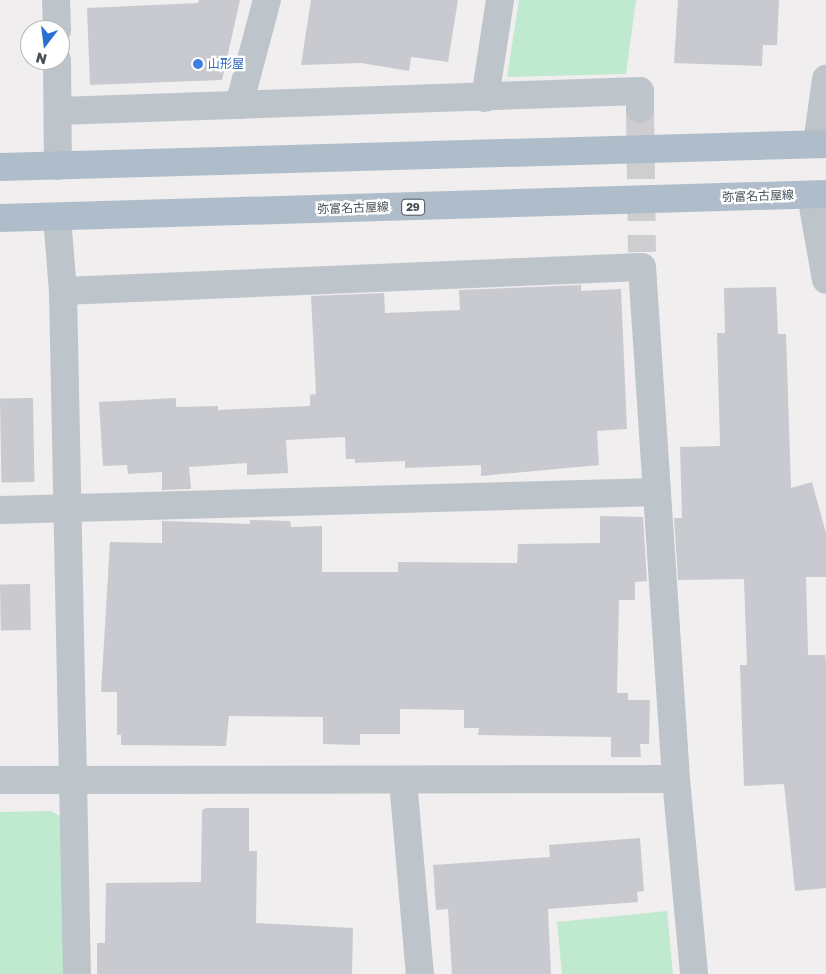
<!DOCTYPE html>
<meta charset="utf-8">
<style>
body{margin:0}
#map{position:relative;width:826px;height:974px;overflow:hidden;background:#f0eeee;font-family:"Golos Text","Noto Sans JP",sans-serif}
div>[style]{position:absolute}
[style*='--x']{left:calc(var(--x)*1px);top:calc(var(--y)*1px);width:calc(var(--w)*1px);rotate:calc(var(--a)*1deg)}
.green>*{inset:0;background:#bfead0}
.building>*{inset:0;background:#c8cad0;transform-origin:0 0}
.street-tunnel>*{height:28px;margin-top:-14px;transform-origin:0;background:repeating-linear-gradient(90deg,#ceced0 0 28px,transparent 0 42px)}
.street>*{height:28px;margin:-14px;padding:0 14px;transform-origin:14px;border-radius:14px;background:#bdc5cb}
.primary>*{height:28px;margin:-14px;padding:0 14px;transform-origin:14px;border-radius:14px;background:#afbdca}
.dots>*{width:14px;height:14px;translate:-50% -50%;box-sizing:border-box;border:2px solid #fff;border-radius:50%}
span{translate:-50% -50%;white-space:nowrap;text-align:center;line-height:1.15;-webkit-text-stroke:4.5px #fff;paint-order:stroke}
.shield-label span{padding:1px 4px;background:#fff;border:1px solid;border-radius:4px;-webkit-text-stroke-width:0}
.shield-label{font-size:11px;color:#475059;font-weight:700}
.shop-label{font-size:12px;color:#366cbe}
.left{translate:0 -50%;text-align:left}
.street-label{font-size:12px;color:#475059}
.north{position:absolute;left:20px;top:20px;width:50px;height:50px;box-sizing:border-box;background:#fff;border:1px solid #b5b9bd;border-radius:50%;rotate:195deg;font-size:14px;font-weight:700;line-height:20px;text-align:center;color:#475059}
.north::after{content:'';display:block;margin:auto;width:18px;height:22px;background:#286fd0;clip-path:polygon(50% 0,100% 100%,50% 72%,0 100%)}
</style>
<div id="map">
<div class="green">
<i style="clip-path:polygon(519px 0,636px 0,626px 74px,507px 77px)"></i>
<i style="clip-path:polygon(51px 811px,62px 817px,68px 974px,0 974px,0 812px)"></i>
<i style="clip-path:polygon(667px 911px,673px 974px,562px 974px,557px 922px)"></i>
</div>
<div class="building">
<i style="clip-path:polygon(199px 0,240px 0,222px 80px,90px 85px,87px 8px,198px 3px)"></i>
<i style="clip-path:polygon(311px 0,458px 0,448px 62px,411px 57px,409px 71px,361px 63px,301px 65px)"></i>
<i style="clip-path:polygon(678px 0,779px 0,777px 45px,763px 45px,762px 66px,674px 63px)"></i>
<i style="clip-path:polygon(581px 285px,581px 291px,621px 289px,627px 429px,597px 431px,599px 465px,481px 476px,481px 465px,405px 468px,405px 461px,355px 463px,355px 459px,346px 459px,345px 437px,286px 440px,288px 473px,247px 475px,247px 463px,189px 467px,191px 489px,162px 490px,162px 472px,128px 474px,127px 465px,103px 466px,99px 402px,176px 398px,176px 407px,218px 406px,218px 410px,310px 406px,310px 395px,316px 394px,311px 296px,384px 293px,385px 313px,460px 310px,459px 290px)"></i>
<i style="clip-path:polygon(776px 287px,778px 334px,786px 334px,791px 488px,812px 482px,826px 533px,826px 577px,806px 577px,808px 655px,825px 655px,826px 663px,826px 888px,795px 891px,784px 784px,744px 786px,740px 665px,747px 665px,744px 579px,678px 580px,674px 518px,682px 518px,680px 447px,720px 446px,717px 333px,725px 333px,724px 288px)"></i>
<i style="left:33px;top:398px;width:84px;height:33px;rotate:89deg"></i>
<i style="clip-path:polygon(600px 516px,643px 517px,647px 581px,635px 582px,635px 600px,619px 600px,617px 693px,628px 693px,628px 700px,650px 700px,649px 744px,640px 744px,641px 757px,611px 757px,611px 737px,478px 735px,479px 728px,464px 728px,464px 710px,400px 709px,400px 734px,360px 734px,360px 745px,323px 744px,323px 717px,229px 716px,226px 746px,121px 745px,121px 735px,117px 735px,117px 692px,101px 692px,110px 542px,162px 543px,162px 521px,250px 524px,250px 520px,290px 521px,291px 527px,322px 526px,322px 572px,398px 572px,398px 562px,517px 563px,518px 544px,600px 543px)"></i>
<i style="left:30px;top:584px;width:46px;height:30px;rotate:89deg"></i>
<i style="clip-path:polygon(206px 808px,249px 808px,249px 851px,257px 851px,256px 923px,353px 928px,352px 974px,97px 974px,97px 943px,105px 943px,106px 883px,201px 882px,202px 810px)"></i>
<i style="clip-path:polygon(640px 838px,644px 891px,637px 892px,638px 902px,548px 909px,551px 974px,452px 974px,448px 909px,436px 910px,433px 865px,550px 857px,549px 845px)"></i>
</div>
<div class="street-tunnel">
<i style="--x:640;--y:109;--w:143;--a:89.2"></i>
</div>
<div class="street">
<i style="--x:56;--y:0;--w:30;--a:88"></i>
<i style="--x:57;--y:60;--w:106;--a:89.5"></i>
<i style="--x:485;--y:98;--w:99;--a:-81.3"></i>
<i style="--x:239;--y:105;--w:109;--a:-75.1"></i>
<i style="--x:58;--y:111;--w:582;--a:-1.97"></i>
<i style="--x:640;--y:91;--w:18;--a:90"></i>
<i style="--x:817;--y:144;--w:66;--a:-82.1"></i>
<i style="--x:811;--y:195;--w:86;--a:80"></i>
<i style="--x:57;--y:217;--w:74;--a:85.4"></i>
<i style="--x:63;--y:291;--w:683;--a:88.83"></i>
<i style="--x:63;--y:291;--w:579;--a:-2.37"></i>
<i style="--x:642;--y:267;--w:513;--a:86.2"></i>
<i style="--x:676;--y:779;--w:196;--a:84.7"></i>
<i style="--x:0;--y:510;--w:657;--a:-1.57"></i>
<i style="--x:0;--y:780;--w:676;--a:-0.08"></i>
<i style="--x:403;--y:781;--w:194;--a:85"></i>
</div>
<div class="primary">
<i style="--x:0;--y:167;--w:826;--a:-1.59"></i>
<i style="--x:0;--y:218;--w:826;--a:-1.66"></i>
</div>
<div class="dots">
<i style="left:198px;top:64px;background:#3f7fe0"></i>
</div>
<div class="shield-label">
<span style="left:413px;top:207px">29</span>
</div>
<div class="shop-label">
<span class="left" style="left:208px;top:64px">山形屋</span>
</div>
<div class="street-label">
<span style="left:758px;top:196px;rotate:-2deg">弥富名古屋線</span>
<span style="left:353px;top:208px;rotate:-2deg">弥富名古屋線</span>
</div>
<div class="north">N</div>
</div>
